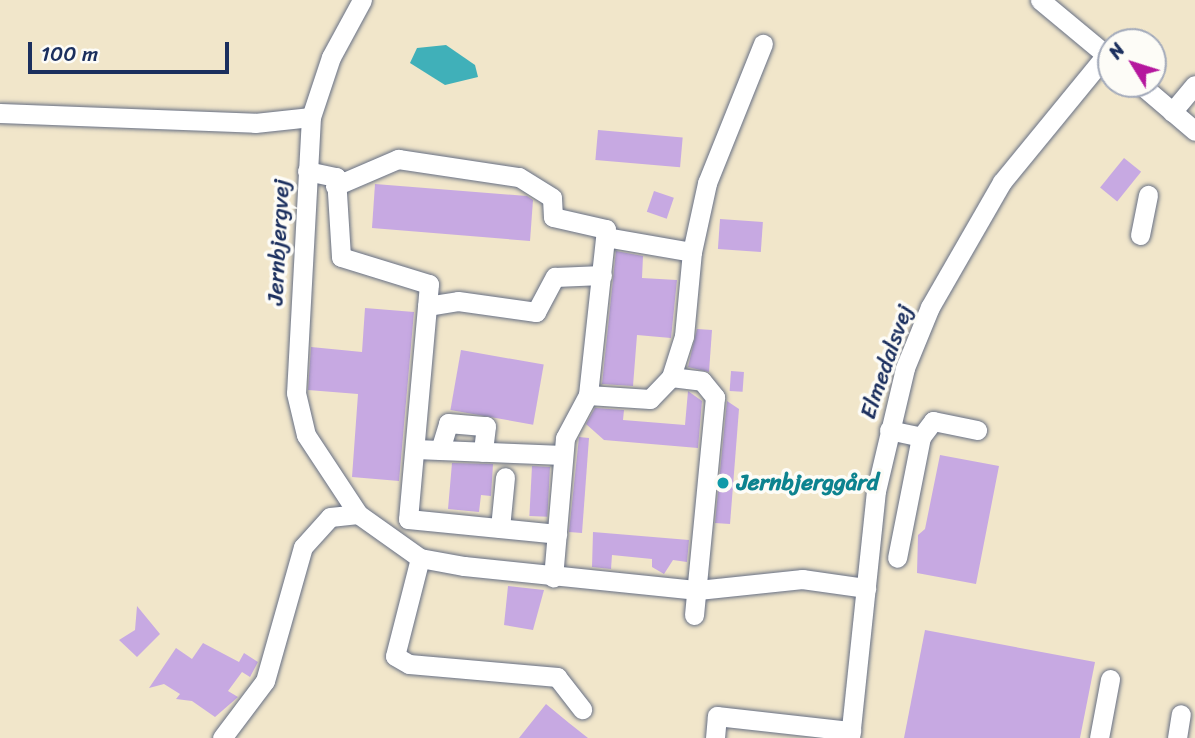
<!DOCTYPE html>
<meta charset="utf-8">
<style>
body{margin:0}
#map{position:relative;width:1195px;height:738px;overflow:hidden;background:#f1e6ca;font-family:Sriracha,sans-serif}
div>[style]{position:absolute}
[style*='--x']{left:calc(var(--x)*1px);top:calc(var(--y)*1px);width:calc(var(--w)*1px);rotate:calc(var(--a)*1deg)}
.water>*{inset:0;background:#40b0b9}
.building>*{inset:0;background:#c7a9e2;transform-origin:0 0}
.roads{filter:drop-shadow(0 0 2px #666f84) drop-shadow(0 0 2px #666f84)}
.minor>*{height:19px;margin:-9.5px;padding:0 9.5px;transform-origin:9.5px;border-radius:9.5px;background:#fff}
.dots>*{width:19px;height:19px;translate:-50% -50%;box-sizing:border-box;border:4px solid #fdfcf7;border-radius:50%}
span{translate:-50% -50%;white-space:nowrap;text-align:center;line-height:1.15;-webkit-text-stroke:7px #fdfcf7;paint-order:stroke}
.street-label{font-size:23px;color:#1b2f5e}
.culture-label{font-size:23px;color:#0d838f;font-weight:700}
.left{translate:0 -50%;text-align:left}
.north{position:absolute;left:1097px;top:28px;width:70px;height:70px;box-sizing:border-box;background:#fdfcf7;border:2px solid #a3aaba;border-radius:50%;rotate:308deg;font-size:19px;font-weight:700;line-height:28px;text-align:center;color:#1b2f5e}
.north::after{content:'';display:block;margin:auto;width:24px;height:32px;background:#b5179e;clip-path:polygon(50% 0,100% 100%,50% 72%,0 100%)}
.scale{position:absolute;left:28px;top:42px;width:201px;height:32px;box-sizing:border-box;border:4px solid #1b2f5e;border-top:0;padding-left:9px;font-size:21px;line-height:24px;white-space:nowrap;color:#1b2f5e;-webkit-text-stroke:5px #fdfcf7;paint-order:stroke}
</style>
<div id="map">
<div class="water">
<i style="clip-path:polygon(446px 45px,475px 65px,478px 77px,445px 85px,410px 63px,417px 48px)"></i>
</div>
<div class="building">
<i style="left:598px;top:130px;width:85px;height:30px;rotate:5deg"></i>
<i style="left:1124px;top:158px;width:22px;height:38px;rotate:39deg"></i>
<i style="clip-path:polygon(375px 184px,527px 196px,533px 200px,530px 241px,372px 228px)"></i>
<i style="left:654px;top:191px;width:21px;height:22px;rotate:19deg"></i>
<i style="left:720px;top:219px;width:43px;height:30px;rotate:4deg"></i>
<i style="clip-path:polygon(616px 251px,643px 256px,642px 278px,677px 280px,671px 338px,637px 335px,633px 386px,602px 384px)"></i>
<i style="clip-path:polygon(365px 308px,414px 312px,399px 481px,352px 477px,358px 394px,308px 390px,311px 347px,362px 352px)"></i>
<i style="clip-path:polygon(697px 329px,712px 330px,709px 372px,688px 367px)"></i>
<i style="left:461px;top:350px;width:84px;height:61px;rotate:10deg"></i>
<i style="left:731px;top:371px;width:13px;height:20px;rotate:4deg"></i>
<i style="clip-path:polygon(688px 391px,702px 401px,698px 448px,604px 440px,586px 424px,595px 408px,624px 410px,623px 420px,685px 425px)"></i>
<i style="clip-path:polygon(727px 401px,739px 409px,730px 524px,715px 523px)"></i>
<i style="clip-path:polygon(579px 437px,589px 438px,582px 533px,569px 532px)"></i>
<i style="clip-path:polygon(940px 455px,999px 466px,976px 584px,917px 573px,918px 535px,925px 529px)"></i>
<i style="clip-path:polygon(452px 463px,493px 464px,491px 496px,481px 495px,479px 512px,448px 509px)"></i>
<i style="left:532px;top:466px;width:18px;height:50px;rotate:3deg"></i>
<i style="clip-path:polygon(593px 532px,689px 540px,687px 562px,673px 560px,664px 574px,652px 567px,652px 559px,612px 555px,611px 569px,592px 567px)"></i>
<i style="clip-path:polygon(508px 586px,544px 590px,533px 630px,504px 625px)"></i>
<i style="clip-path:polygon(137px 606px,160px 634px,137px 657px,119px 640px,135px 630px)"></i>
<i style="clip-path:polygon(925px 630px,1095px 662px,1080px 738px,904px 738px)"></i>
<i style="clip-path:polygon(203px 643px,239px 662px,244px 653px,258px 662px,250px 677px,242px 672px,228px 691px,238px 697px,215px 717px,192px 701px,176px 699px,180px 694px,164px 684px,149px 688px,176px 648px,192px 659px)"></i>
<i style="clip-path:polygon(546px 704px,569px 723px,588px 738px,519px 738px)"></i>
</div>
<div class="roads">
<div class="minor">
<i style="--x:362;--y:0;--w:65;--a:118.5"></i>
<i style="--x:331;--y:57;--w:63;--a:108.4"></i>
<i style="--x:311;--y:117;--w:276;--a:93.1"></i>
<i style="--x:296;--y:393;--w:43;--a:76.6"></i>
<i style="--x:306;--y:435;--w:95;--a:56.6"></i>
<i style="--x:358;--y:514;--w:76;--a:35.4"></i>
<i style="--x:420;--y:558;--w:45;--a:10.3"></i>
<i style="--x:464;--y:566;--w:235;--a:5.9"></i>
<i style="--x:698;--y:590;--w:105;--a:-6"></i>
<i style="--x:802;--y:579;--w:65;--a:8"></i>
<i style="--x:1040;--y:0;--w:92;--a:39.7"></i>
<i style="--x:1140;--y:84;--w:72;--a:40.5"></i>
<i style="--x:1172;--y:112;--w:35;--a:-50"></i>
<i style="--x:0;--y:113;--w:255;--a:2.2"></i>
<i style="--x:255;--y:123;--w:56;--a:-6.1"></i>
<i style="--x:307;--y:171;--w:30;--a:12"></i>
<i style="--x:336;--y:177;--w:80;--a:86.4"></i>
<i style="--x:341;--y:257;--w:92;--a:17.1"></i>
<i style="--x:429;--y:284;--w:236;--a:95.1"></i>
<i style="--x:408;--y:519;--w:150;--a:5.7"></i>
<i style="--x:335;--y:186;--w:69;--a:-23.2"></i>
<i style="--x:398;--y:159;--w:122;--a:8.5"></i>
<i style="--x:519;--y:177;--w:39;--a:32"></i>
<i style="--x:552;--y:198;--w:19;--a:87"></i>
<i style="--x:553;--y:217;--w:54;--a:12.8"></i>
<i style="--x:606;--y:229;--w:167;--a:96.2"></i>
<i style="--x:588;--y:395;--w:49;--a:118.1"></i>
<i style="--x:565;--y:438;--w:140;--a:94.9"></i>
<i style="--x:1140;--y:235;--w:41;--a:-78.7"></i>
<i style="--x:692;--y:252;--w:71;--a:-77.7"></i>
<i style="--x:707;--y:183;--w:150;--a:-68.1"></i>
<i style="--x:427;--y:306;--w:31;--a:-9"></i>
<i style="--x:458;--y:301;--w:79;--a:8"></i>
<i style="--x:536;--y:312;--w:40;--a:-62"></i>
<i style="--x:555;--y:277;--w:47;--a:-2.4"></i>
<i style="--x:671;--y:377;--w:31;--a:7"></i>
<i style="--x:702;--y:381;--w:21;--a:51"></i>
<i style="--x:715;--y:397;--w:219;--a:95.5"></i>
<i style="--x:588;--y:395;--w:62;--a:3.7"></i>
<i style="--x:650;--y:399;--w:30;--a:-46"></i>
<i style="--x:671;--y:377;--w:43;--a:-72.4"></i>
<i style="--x:684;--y:336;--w:84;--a:-84.6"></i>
<i style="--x:692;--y:252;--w:87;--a:-170.1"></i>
<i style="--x:889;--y:430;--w:33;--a:12"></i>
<i style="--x:921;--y:437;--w:123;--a:101.2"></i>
<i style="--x:921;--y:437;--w:20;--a:-53"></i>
<i style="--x:933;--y:421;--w:45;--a:11.6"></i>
<i style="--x:415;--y:449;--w:148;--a:2.3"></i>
<i style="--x:440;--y:450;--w:28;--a:-73"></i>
<i style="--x:448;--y:423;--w:38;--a:5"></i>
<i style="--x:486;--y:426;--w:26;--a:97"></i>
<i style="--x:500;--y:528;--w:51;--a:-84.4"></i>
<i style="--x:420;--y:558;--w:101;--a:104.3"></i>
<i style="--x:395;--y:656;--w:16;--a:30"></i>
<i style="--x:409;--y:664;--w:149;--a:5"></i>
<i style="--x:557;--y:677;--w:41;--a:52"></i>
<i style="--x:222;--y:738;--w:71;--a:-53"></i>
<i style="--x:265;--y:681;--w:139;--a:-74.2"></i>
<i style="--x:303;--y:547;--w:40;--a:-48"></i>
<i style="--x:330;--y:517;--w:28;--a:-6"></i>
<i style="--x:715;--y:738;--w:22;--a:-85"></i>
<i style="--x:717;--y:716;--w:135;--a:6.4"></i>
<i style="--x:850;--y:738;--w:248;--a:-84"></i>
<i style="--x:876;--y:491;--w:126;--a:-76.7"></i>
<i style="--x:905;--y:368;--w:66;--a:-67.7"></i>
<i style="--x:930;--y:307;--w:144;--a:-60.1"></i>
<i style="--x:1002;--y:182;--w:164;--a:-50.7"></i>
<i style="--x:1099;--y:738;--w:60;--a:-79.4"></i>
<i style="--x:1177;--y:738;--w:24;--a:-81"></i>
</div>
</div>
<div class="dots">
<i style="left:723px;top:483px;background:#0f9aa8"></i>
</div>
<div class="street-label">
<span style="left:279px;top:242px;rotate:-87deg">Jernbjergvej</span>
<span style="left:887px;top:362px;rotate:-71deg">Elmedalsvej</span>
</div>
<div class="culture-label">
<span class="left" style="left:737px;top:483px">Jernbjerggård</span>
</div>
<div class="north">N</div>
<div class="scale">100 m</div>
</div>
